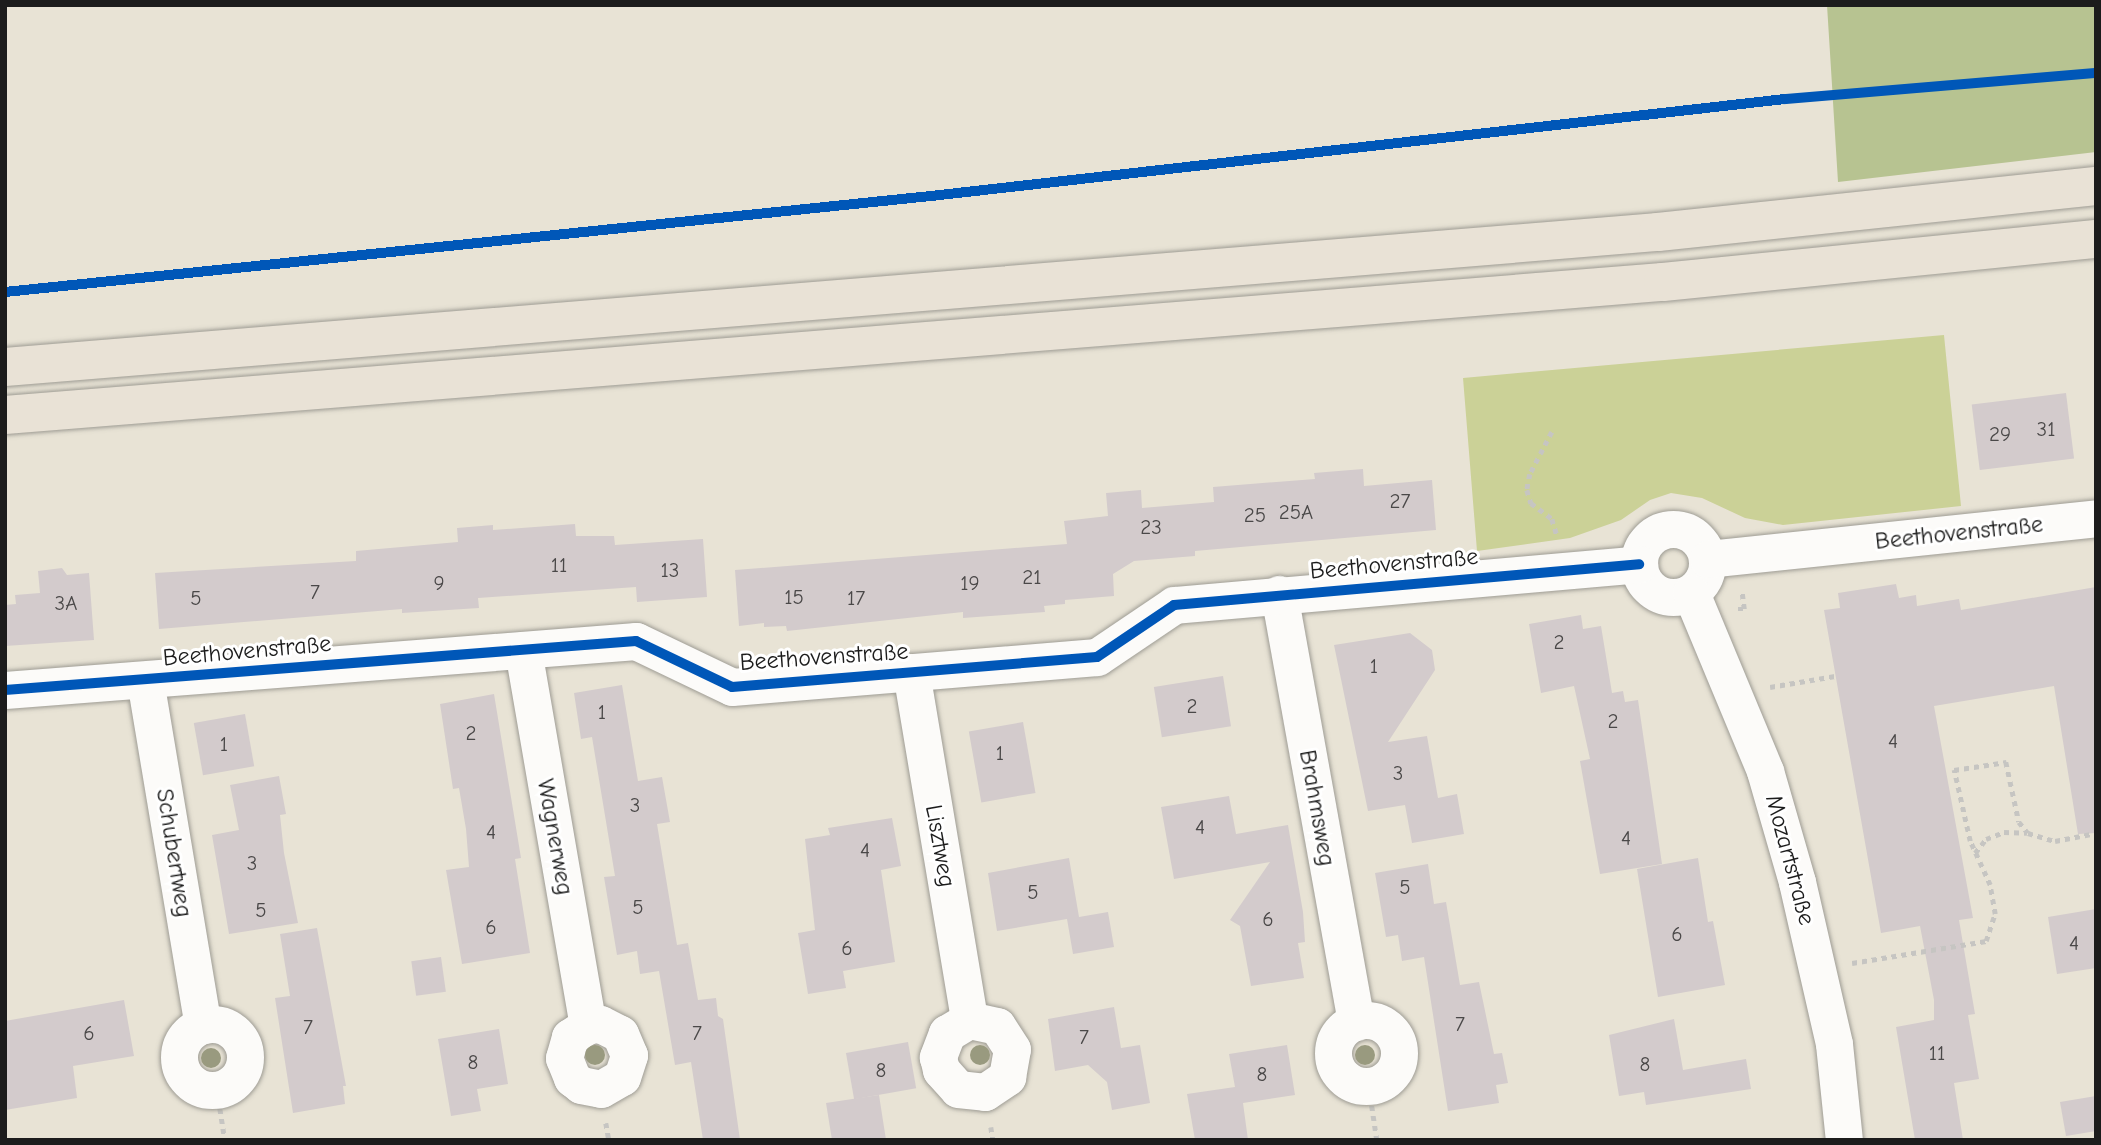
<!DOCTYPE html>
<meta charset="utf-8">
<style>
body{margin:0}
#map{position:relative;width:2101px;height:1145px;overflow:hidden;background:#e8e3d5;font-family:"Comic Neue",sans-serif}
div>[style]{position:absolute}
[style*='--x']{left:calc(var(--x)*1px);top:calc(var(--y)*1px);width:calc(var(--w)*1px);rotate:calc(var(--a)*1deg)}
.green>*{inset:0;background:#cbd197}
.forest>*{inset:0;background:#b7c391}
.building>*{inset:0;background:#d3cbcc;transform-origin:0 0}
.path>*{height:4.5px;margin-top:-2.25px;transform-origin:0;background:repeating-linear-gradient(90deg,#c6c5c2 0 5px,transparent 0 10px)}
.roads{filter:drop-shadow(0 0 2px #9e9c94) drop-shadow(0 0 2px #9e9c94)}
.minor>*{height:37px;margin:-18.5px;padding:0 18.5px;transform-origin:18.5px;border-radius:18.5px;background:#fcfbf9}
.minor>.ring{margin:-18.5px;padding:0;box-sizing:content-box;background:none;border:37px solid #fcfbf9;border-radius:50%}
.trunk>*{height:38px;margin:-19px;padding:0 19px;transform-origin:19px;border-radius:19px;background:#e9e2d6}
.cycleway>*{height:10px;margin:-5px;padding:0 5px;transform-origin:5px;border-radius:5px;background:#0057b8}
.trees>*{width:20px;height:20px;margin:-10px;border-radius:50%;background:#999a7f}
span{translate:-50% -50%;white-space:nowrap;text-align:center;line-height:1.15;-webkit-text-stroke:6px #fff;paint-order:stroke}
.number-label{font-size:21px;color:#4a4848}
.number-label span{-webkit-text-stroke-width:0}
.street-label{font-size:24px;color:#1c1c1c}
.frame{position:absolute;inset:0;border:7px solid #1c1c1c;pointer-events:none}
</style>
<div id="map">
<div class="green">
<i style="clip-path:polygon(1944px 335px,1961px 506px,1783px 525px,1745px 518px,1702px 498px,1671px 493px,1650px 500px,1621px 520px,1570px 538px,1477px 551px,1463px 378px)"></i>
</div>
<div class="forest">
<i style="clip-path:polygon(1827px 5px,2096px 5px,2096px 152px,1838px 182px)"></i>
</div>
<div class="building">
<i style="left:2066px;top:393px;width:66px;height:95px;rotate:83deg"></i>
<i style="clip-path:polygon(1363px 469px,1364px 486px,1432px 480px,1436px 530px,1195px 551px,1195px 556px,1134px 561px,1113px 574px,1114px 596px,1065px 600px,1065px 604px,1044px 606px,1045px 612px,963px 618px,963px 612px,787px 631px,786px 626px,764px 627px,764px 623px,739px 626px,735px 570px,1067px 544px,1064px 521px,1108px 516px,1106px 493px,1141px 490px,1142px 508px,1214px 502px,1213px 487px,1315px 479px,1314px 473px)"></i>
<i style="clip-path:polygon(575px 524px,576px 536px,614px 536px,615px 545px,703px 539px,707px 597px,637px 602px,636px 587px,478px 598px,479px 608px,402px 613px,402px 609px,159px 629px,155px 573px,356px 561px,356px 551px,458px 542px,457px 528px,493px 525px,493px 530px)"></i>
<i style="clip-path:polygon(62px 568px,67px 575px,89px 573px,94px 640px,5px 646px,5px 605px,16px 604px,15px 595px,40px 593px,38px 571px)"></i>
<i style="clip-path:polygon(1896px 584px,1899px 598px,1916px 595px,1917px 606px,1959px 599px,1961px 610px,2096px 587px,2096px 833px,2078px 834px,2054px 686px,1934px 706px,1973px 918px,1959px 920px,1975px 1014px,1968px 1015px,1979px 1079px,1954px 1083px,1963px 1140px,1915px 1140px,1896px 1027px,1934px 1020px,1934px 1000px,1920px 926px,1881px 933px,1824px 610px,1840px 608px,1838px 593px)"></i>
<i style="clip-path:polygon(1581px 615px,1583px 629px,1601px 626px,1612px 693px,1623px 691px,1625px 702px,1638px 700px,1662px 864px,1600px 874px,1580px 761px,1590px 759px,1574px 686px,1541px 693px,1529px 624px)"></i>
<i style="clip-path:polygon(1410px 633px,1432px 650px,1435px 670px,1388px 742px,1427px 736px,1438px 798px,1457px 794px,1464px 834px,1412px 843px,1405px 805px,1368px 811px,1334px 645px)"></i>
<i style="left:1223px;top:676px;width:51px;height:70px;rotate:81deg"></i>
<i style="clip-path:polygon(622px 685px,638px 781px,662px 777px,670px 822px,657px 824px,677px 945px,688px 943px,698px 1000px,716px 998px,718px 1016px,723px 1019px,740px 1140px,703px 1140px,691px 1062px,675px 1065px,659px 971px,640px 974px,637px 951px,617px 955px,604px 877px,615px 876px,592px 737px,581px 739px,574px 693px)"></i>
<i style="clip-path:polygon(494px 694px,521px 858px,515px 859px,530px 953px,462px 964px,446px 870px,469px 867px,466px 829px,459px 788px,453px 789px,440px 704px)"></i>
<i style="left:245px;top:714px;width:53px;height:52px;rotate:80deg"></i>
<i style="left:1023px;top:722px;width:72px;height:55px;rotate:80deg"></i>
<i style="clip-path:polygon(279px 776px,286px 814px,280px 815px,284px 853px,298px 923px,229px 934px,212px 835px,239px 830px,230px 785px)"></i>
<i style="clip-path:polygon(1229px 796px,1236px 834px,1288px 825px,1303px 912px,1305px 942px,1298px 943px,1304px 978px,1251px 986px,1240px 926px,1230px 920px,1270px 862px,1174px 879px,1161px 807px)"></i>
<i style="clip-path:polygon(892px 818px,901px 866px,881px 870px,895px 962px,843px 971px,846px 988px,808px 994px,798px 933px,815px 930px,805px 839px,830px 835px,828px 828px)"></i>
<i style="clip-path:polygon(1069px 858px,1079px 917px,1108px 912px,1114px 947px,1073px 954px,1067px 919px,997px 931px,988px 873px)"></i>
<i style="clip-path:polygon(1698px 858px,1708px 922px,1713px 921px,1725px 985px,1658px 997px,1637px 869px)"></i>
<i style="clip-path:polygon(1428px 864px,1434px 904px,1446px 902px,1460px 985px,1479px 982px,1494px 1054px,1502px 1053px,1508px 1083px,1496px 1085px,1499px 1103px,1448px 1111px,1424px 957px,1402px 961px,1398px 935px,1386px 937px,1375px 873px)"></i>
<i style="clip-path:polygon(2096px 909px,2096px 968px,2057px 974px,2048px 917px)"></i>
<i style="clip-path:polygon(317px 928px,346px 1086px,343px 1086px,345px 1104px,293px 1113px,275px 998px,290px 996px,280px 934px)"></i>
<i style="left:441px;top:957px;width:35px;height:30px;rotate:82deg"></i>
<i style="clip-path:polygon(124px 1000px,134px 1056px,73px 1066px,77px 1098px,5px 1110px,5px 1021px)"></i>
<i style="clip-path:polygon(1114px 1007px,1121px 1048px,1140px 1045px,1150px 1103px,1112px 1110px,1107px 1082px,1088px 1065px,1055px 1071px,1048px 1019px)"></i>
<i style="clip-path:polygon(1674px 1019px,1683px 1070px,1746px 1059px,1751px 1089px,1646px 1105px,1644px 1092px,1619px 1096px,1609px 1035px)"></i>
<i style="clip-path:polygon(499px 1029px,508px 1084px,477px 1089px,481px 1111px,451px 1116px,438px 1039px)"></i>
<i style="left:908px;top:1042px;width:47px;height:63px;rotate:80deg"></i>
<i style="clip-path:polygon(1287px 1045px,1295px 1095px,1243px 1103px,1248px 1140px,1195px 1140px,1187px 1094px,1235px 1087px,1229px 1054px)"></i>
<i style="clip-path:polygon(879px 1095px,886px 1140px,832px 1140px,826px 1103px)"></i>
<i style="clip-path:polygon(2096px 1096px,2096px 1131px,2066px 1136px,2060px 1102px)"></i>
</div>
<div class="path">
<i style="--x:1552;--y:432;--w:47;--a:117.6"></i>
<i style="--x:1530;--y:474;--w:16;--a:101"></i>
<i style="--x:1527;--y:490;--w:14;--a:73"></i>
<i style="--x:1531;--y:503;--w:26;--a:37"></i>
<i style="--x:1552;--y:519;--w:17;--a:73"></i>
<i style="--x:1738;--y:609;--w:6;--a:0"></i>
<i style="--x:1744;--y:609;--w:17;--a:-97"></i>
<i style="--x:1770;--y:687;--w:66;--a:-9.6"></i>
<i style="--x:1975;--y:853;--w:18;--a:-52"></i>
<i style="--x:1986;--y:839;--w:19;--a:-21"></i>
<i style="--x:2004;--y:832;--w:23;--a:2"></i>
<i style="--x:1852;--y:963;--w:136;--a:-9.3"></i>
<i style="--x:1986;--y:941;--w:28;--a:-72"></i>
<i style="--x:1995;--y:914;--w:29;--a:-100"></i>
<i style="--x:1990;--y:885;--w:48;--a:-114.4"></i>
<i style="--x:1970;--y:841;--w:73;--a:-102.7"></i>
<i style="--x:1954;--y:770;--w:53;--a:-8.7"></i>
<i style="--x:2006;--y:762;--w:61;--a:77.8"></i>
<i style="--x:2019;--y:822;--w:14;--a:51"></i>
<i style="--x:2028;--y:833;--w:28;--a:17"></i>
<i style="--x:2055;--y:841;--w:42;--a:-11"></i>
<i style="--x:1369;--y:1086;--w:55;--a:81.6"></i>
<i style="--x:217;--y:1089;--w:52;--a:81.1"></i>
<i style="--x:606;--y:1123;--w:17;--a:80"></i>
<i style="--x:991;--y:1127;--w:13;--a:81"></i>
</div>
<div class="roads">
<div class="minor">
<i class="ring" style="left:1639px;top:529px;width:31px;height:31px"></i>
<i style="--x:1708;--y:559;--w:390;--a:-6"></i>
<i style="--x:1691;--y:593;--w:193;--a:67.4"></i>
<i style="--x:1765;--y:771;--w:116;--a:73.9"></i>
<i style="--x:1797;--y:882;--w:166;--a:77.1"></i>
<i style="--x:1834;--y:1044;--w:97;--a:84.1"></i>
<i style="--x:1279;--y:594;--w:435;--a:79.8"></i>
<i style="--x:523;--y:650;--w:381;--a:80.2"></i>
<i style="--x:588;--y:1025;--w:22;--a:146"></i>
<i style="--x:570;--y:1037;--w:22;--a:106"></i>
<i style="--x:564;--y:1058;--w:22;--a:68"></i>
<i style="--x:572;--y:1078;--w:11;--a:38"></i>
<i style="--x:581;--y:1085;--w:20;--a:11"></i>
<i style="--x:601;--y:1089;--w:24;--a:-30"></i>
<i style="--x:622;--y:1077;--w:23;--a:-72"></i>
<i style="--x:629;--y:1055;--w:23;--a:-113"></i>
<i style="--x:620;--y:1034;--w:22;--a:-153"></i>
<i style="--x:600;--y:1024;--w:12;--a:175"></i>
<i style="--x:911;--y:672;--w:353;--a:80.5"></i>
<i style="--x:969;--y:1020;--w:26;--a:149"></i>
<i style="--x:947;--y:1033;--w:26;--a:111"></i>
<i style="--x:938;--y:1057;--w:13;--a:77"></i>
<i style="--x:941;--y:1070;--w:25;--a:48"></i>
<i style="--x:958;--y:1089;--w:27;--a:6"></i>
<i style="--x:985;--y:1092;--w:27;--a:-34"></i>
<i style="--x:1007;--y:1077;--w:28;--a:-80"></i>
<i style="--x:1012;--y:1049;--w:27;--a:-123"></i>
<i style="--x:997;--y:1026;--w:29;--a:-168"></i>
<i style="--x:145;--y:680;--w:350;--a:80.5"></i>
<i style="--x:5;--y:690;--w:633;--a:-4.44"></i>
<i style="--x:636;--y:641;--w:106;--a:25.6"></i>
<i style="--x:732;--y:687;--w:366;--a:-4.7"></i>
<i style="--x:1097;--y:657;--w:93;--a:-34"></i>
<i style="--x:1174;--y:605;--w:467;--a:-5"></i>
<i class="ring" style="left:1333px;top:1020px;width:29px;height:29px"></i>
<i class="ring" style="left:179px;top:1024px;width:29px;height:29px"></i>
</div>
<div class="trunk">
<i style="--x:5;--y:367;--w:1659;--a:-4.67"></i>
<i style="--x:1658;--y:232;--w:440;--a:-6"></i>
<i style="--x:5;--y:415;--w:1663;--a:-4.59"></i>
<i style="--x:1663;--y:282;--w:435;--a:-5.7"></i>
</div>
</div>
<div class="cycleway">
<i style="--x:5;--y:292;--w:931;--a:-5.92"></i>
<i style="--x:931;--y:196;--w:859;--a:-6.48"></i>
<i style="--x:1785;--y:99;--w:312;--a:-4.8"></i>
<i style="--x:5;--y:690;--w:633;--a:-4.44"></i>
<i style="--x:636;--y:641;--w:106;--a:25.6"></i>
<i style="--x:732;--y:687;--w:366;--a:-4.7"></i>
<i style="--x:1097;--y:657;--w:93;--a:-34"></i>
<i style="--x:1174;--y:605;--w:467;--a:-5"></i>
</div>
<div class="trees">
<i style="left:595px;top:1055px"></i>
<i style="left:980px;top:1055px"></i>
<i style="left:1365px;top:1055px"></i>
<i style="left:211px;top:1058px"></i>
</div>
<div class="number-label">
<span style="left:2046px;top:429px">31</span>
<span style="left:2000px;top:434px">29</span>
<span style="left:1400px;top:501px">27</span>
<span style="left:1296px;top:512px">25A</span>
<span style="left:1255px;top:515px">25</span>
<span style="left:1151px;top:527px">23</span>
<span style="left:559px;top:565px">11</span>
<span style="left:670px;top:570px">13</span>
<span style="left:1032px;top:577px">21</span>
<span style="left:439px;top:583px">9</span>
<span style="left:970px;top:583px">19</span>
<span style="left:315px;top:592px">7</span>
<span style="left:794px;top:597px">15</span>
<span style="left:196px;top:598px">5</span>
<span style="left:856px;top:598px">17</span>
<span style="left:66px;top:603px">3A</span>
<span style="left:1559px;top:642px">2</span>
<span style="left:1374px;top:666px">1</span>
<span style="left:1192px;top:706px">2</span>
<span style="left:602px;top:712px">1</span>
<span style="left:1613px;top:721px">2</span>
<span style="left:471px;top:733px">2</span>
<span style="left:1893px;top:741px">4</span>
<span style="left:224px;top:744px">1</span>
<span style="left:1000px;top:753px">1</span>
<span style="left:1398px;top:773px">3</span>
<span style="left:635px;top:805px">3</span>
<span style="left:1200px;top:827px">4</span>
<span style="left:491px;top:832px">4</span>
<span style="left:1626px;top:838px">4</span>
<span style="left:865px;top:850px">4</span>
<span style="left:252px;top:863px">3</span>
<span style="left:1405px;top:887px">5</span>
<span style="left:1033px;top:892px">5</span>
<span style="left:638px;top:907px">5</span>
<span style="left:261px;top:910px">5</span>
<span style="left:1268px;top:919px">6</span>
<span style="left:491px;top:927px">6</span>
<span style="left:1677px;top:934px">6</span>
<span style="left:2074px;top:943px">4</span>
<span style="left:847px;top:948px">6</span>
<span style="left:1460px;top:1024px">7</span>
<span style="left:308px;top:1027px">7</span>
<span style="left:89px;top:1033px">6</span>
<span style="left:697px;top:1033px">7</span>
<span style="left:1084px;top:1037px">7</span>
<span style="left:1937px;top:1053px">11</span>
<span style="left:473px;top:1062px">8</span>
<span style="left:1645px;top:1064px">8</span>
<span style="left:881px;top:1070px">8</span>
<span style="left:1262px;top:1074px">8</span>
</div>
<div class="street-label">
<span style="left:1959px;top:533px;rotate:-6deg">Beethovenstraße</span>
<span style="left:1394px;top:564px;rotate:-5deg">Beethovenstraße</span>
<span style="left:247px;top:651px;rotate:-5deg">Beethovenstraße</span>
<span style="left:824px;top:657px;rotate:-4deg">Beethovenstraße</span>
<span style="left:1317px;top:808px;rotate:80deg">Brahmsweg</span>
<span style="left:555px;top:837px;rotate:80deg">Wagnerweg</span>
<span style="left:940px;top:846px;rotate:80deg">Lisztweg</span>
<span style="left:174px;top:853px;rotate:81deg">Schubertweg</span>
<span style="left:1790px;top:860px;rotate:75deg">Mozartstraße</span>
</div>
<div class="frame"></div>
</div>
